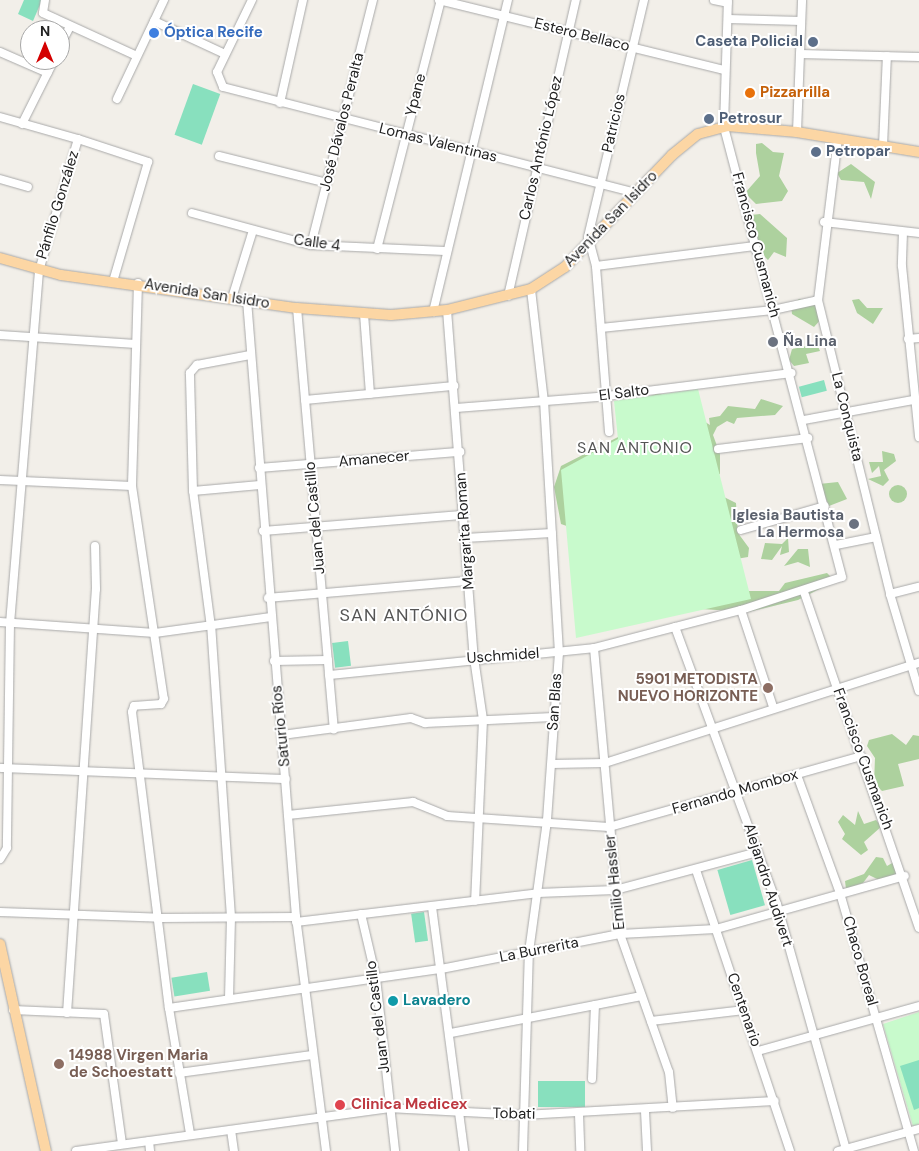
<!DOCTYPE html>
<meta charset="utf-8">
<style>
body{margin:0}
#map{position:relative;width:919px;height:1151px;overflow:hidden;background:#f2efe9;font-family:"DM Sans",sans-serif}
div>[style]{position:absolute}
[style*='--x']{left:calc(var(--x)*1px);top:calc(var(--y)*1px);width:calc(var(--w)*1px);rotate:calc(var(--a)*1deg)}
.forest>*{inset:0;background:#add19e}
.round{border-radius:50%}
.park>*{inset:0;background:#c8facc}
.pitch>*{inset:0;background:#88e0be;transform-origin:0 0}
.roads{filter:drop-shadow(0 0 1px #a9a9a9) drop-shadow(0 0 1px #a9a9a9)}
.minor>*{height:8px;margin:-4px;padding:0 4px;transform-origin:4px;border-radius:4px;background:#fff}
.major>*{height:10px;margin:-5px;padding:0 5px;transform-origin:5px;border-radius:5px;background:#fcd6a4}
.dots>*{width:14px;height:14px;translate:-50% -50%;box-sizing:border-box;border:2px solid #fff;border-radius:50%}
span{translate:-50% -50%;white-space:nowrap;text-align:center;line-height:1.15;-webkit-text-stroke:4px #fff;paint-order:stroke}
.shop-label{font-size:15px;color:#366cbe;font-weight:700}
.left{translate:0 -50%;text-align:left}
.street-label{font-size:15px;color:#222}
.service-label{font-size:15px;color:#4e5e75;font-weight:700}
.right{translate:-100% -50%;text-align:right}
.food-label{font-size:15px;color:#c56008;font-weight:700}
.worship-label{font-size:15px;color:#5b616d;font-weight:700}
.education-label{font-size:15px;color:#785e54;font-weight:700}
.culture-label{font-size:15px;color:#0d838f;font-weight:700}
.health-label{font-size:15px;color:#be3a42;font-weight:700}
.neighbourhood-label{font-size:16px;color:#555;letter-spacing:1px}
.quarter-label{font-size:18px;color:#555;letter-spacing:1px}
.north{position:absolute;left:20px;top:20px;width:50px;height:50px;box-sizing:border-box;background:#fff;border:1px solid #a7a7a7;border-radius:50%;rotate:0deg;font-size:14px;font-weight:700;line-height:20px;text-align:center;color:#222}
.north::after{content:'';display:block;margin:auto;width:18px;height:22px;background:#d40000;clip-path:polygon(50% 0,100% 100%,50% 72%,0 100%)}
</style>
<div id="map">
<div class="forest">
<i style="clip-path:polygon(762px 143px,773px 152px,784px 153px,779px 176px,788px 191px,782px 201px,756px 204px,745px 193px,760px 176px,756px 153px,756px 144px)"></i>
<i style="clip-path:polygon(851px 164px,875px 182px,871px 199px,864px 182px,841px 180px,837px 173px)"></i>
<i style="clip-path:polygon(760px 214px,787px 238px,786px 257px,774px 252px,768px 260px,765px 257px,752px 233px,751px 215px)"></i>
<i style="clip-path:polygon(799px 299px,814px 302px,822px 318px,814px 327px,792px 314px,791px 305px)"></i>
<i style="clip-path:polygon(859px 299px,867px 308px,883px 308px,873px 324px,857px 313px,852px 300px)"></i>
<i style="clip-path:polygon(817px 344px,820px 351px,806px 354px,809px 363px,794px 366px,789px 360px,792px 349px)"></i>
<i style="clip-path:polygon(659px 393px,710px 425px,709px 418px,720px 416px,728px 406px,755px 409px,761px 399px,783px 406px,775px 415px,737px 418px,734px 424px,727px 421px,717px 427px,713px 435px,720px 454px,720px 474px,581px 531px,561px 524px,554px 487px,561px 466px,620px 436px,641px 399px)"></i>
<i style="clip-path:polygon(882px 451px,894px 454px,896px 461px,884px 470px,889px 480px,883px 486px,868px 479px,881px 476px,879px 466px,872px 473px,869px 462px,883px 462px)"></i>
<i style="clip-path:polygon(838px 482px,847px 499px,829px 506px,819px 484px)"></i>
<i class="round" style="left:889px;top:485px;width:18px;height:18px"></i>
<i style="clip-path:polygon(722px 496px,736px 503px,738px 533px,749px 548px,748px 557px,730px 560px)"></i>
<i style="clip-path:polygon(788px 538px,789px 552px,780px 555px,782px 546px,772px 560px,761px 559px,765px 543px,782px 544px)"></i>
<i style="clip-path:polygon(798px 549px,808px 549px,810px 567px,798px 562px,784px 566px)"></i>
<i style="clip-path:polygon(827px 573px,835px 581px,798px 600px,748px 612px,701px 609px,749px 591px,779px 591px,785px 583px)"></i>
<i style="clip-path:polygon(892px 734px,906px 745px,913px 735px,919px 736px,919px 759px,898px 764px,904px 786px,882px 791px,874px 783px,875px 758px,867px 746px,869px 740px)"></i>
<i style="clip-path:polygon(858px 811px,864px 824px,876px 820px,882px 826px,864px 842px,868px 850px,861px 855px,842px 839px,845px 834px,838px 822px,843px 815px,855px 825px)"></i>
<i style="clip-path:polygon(876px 857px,883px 858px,887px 866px,894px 862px,897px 874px,879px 880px,869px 875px,863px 883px,846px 889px,845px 881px,864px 874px)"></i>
</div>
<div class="park">
<i style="clip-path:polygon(698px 389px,751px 599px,576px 638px,561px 470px,618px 439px,614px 401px)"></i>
<i style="clip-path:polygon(919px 1012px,919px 1124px,913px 1126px,883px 1024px)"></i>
</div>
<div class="pitch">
<i style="clip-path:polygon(24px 0,42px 0,33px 21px,18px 14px)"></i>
<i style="left:193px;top:84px;width:29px;height:54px;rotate:20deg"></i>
<i style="left:824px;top:380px;width:11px;height:26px;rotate:75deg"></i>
<i style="left:348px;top:641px;width:25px;height:16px;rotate:83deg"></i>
<i style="left:752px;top:860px;width:47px;height:36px;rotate:74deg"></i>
<i style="left:424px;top:912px;width:29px;height:13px;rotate:82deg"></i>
<i style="left:207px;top:972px;width:19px;height:36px;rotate:81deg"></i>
<i style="clip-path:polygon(919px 1060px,919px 1108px,914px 1110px,900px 1066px)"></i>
<i style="left:585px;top:1081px;width:26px;height:47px;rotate:90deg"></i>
</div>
<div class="roads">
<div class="minor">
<i style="--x:45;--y:0;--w:13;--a:99"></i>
<i style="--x:43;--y:13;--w:103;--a:24.6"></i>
<i style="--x:252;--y:0;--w:80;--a:115.9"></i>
<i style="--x:217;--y:72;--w:16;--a:68"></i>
<i style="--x:223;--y:87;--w:427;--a:14.4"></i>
<i style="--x:439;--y:0;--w:294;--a:13.8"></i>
<i style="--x:714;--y:0;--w:14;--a:12"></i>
<i style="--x:728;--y:19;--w:73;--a:1.6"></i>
<i style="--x:154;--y:21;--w:78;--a:24.9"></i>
<i style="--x:60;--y:46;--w:22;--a:-63"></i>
<i style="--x:0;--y:52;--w:52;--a:23.6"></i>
<i style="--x:800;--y:54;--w:119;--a:1.4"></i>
<i style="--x:117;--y:99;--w:110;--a:-64.6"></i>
<i style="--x:280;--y:103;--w:106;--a:-77.4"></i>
<i style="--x:0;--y:117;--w:81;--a:15.8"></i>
<i style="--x:78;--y:139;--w:138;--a:106.5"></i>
<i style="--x:39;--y:271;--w:353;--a:94.7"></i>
<i style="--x:10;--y:623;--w:225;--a:90.8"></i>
<i style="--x:7;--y:848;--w:13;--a:122"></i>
<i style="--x:22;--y:124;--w:72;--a:-63.4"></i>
<i style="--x:797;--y:132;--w:132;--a:-87.8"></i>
<i style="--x:838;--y:138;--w:163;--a:97"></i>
<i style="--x:818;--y:300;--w:303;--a:76.2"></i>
<i style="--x:890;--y:594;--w:101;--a:73.4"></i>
<i style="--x:78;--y:139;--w:74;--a:18.2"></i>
<i style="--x:148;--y:162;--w:125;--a:106.3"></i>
<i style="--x:883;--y:146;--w:90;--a:-87.5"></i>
<i style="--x:219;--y:156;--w:111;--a:14"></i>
<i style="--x:0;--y:179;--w:29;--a:16"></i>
<i style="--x:192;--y:213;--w:123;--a:15.1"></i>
<i style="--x:311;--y:245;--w:134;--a:2.6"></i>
<i style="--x:824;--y:222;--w:96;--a:6.6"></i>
<i style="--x:903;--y:232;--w:34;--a:92"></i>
<i style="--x:902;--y:266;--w:172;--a:84.3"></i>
<i style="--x:311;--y:245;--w:253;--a:-75.8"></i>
<i style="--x:377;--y:249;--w:257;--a:-75.6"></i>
<i style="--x:596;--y:266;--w:160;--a:-7.2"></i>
<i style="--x:138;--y:283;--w:203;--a:91.7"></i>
<i style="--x:132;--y:486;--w:215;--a:81.5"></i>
<i style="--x:164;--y:699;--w:6;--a:121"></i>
<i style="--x:161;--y:704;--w:27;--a:176"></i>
<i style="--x:134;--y:706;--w:6;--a:108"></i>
<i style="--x:132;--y:712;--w:298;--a:82.9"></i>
<i style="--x:169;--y:1008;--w:128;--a:80.5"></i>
<i style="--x:508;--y:296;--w:304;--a:-77.1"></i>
<i style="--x:232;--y:298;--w:71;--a:-72.8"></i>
<i style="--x:247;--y:300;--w:619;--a:85.46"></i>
<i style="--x:296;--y:917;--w:236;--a:82.7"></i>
<i style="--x:297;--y:308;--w:423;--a:85"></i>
<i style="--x:447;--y:310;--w:349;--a:85.6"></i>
<i style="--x:474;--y:658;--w:63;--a:81.7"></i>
<i style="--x:483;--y:720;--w:181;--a:92.5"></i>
<i style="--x:433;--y:312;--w:321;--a:-76.5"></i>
<i style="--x:364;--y:314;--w:80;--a:85.7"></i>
<i style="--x:601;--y:328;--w:173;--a:-6"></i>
<i style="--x:773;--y:310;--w:46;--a:-12.5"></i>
<i style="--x:0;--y:335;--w:136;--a:3.8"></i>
<i style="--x:908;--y:339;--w:11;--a:-5"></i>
<i style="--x:305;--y:400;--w:150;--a:-5.4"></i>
<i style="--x:456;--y:408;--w:151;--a:-4.5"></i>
<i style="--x:607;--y:396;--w:186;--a:-7.1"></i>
<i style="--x:804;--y:420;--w:111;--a:-10.4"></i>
<i style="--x:609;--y:432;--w:167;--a:-94.5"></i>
<i style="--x:596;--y:266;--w:30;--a:-105"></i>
<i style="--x:588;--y:237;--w:244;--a:-76.7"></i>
<i style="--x:718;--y:449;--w:91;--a:-7"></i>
<i style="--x:259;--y:468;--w:202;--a:-4.6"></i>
<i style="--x:0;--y:480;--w:132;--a:2.6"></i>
<i style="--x:193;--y:491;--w:67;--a:-5.1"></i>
<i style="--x:741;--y:530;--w:87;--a:-15.9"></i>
<i style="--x:263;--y:531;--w:202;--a:-4.6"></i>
<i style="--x:465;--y:538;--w:87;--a:-3.3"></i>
<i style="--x:836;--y:545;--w:41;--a:-11.3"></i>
<i style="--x:804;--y:592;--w:355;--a:71.1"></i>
<i style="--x:890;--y:594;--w:30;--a:-14"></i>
<i style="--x:268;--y:598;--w:201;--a:-4.9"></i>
<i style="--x:741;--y:610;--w:102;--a:71.7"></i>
<i style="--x:0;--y:622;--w:155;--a:4.1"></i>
<i style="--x:155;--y:633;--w:117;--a:-7.9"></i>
<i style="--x:675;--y:627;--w:295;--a:69.8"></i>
<i style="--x:777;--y:904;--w:255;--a:74.3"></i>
<i style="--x:594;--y:648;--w:287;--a:84.8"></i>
<i style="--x:620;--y:934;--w:146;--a:70.5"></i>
<i style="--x:669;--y:1072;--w:36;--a:84"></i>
<i style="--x:274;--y:661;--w:54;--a:-1.1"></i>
<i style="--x:329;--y:675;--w:266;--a:-5.8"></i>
<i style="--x:594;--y:648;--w:152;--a:-14.5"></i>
<i style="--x:741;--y:610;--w:106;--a:-18.1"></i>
<i style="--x:842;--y:577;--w:466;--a:-104.7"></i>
<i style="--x:724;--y:126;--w:126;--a:-88.2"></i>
<i style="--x:282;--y:735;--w:130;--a:-7.5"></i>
<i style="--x:411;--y:718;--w:15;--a:20"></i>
<i style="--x:425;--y:723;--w:128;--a:-2.7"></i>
<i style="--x:552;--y:764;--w:53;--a:-1.1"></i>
<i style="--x:605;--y:763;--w:330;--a:-17.7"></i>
<i style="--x:0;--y:768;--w:286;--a:2.2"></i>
<i style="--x:797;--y:775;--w:126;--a:70"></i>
<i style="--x:840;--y:893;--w:268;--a:74"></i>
<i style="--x:288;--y:815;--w:126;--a:-5.9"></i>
<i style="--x:413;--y:802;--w:37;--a:22"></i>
<i style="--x:447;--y:816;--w:162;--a:3.9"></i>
<i style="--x:609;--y:827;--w:262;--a:-15.7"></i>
<i style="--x:696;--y:870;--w:296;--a:71.5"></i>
<i style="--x:432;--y:907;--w:246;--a:82.5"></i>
<i style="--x:0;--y:912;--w:160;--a:2.1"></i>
<i style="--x:160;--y:918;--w:136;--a:-0.4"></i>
<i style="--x:361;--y:914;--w:66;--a:76.8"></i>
<i style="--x:376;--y:978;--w:174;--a:83.7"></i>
<i style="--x:296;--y:922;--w:244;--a:-6.8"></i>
<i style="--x:538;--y:893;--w:77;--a:-2.2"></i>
<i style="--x:615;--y:890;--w:148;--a:-14.9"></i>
<i style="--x:229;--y:999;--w:82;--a:-88.6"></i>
<i style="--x:231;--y:917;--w:291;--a:-93.9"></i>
<i style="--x:211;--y:627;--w:137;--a:-97.5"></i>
<i style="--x:193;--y:491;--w:118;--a:-91.5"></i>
<i style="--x:190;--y:373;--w:11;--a:-49"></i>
<i style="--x:197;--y:365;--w:54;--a:-10.7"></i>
<i style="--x:169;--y:1008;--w:275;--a:-8.2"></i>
<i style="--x:441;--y:969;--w:182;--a:-11.1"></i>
<i style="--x:620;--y:934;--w:96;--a:-3"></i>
<i style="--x:716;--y:929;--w:196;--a:-15.7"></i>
<i style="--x:13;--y:1010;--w:91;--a:2.5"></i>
<i style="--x:104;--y:1014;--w:131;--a:82.1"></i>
<i style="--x:67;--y:1013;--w:425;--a:-86.1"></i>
<i style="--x:96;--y:589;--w:43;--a:-91.3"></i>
<i style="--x:651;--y:1021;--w:94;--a:-6.7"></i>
<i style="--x:451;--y:1033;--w:194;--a:-11"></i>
<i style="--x:758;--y:1051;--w:167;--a:-15.6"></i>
<i style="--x:179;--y:1073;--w:134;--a:-7.7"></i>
<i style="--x:592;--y:1079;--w:74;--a:-87.7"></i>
<i style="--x:645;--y:1111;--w:40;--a:87.1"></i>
<i style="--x:579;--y:1114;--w:37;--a:88"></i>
<i style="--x:231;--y:1130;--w:21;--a:82"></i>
<i style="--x:149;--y:1141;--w:10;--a:84"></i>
<i style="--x:76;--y:1151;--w:315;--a:-7.8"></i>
<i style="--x:388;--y:1108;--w:135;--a:3"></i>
<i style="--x:523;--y:1115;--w:252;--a:-3.2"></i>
<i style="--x:523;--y:1151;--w:199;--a:-88.3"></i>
<i style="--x:529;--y:952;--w:133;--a:-82.2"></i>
<i style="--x:547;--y:820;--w:167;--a:-85.9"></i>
<i style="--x:559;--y:653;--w:251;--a:-93.4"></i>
<i style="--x:544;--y:402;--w:114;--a:-96.6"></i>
<i style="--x:838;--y:1151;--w:84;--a:-15.2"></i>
</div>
<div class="major">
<i style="--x:0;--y:258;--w:63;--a:15.6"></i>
<i style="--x:61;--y:275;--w:238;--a:8"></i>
<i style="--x:297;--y:308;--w:94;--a:4.3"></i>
<i style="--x:391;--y:315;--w:56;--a:-5.1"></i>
<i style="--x:447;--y:310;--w:87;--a:-14"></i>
<i style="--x:531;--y:289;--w:40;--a:-32.9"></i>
<i style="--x:565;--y:267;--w:155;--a:-46.3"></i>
<i style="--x:672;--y:155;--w:33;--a:-39"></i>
<i style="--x:698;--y:134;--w:30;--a:-15"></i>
<i style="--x:727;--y:126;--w:70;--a:4.9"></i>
<i style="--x:797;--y:132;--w:124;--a:9.3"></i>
<i style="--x:0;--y:944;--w:212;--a:77.5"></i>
</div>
</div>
<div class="dots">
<i style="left:154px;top:33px;background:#3f7fe0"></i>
<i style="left:813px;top:42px;background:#5c6f8a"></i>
<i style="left:750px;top:93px;background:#e8710a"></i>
<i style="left:709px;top:119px;background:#5c6f8a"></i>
<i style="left:816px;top:152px;background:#5c6f8a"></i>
<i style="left:773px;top:342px;background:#6b7280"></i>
<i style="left:854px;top:524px;background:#6b7280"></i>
<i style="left:768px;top:688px;background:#8d6e63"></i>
<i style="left:393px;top:1001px;background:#0f9aa8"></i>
<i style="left:59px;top:1064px;background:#8d6e63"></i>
<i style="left:340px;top:1105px;background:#e0444e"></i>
</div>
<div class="shop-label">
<span class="left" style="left:164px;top:33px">Óptica Recife</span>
</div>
<div class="street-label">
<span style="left:582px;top:35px;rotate:14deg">Estero Bellaco</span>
<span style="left:416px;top:95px;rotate:-76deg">Ypane</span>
<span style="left:342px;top:122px;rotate:-76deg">José Dávalos Peralta</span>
<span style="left:614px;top:123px;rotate:-77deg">Patricios</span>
<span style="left:438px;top:143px;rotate:14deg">Lomas Valentinas</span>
<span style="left:541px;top:148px;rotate:-77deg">Carlos António López</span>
<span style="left:58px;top:205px;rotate:-73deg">Pánfilo González</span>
<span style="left:611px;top:219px;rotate:-46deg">Avenida San Isidro</span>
<span style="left:317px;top:243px;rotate:8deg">Calle 4</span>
<span style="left:756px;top:245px;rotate:75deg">Francisco Cusmanich</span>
<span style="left:207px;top:294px;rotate:9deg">Avenida San Isidro</span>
<span style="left:624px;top:393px;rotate:-7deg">El Salto</span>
<span style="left:847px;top:417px;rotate:76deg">La Conquista</span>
<span style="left:374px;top:459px;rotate:-5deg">Amanecer</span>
<span style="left:315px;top:518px;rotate:-95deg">Juan del Castillo</span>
<span style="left:465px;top:531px;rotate:-94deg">Margarita Roman</span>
<span style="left:503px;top:656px;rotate:-4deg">Uschmidel</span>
<span style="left:555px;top:702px;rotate:-86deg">San Blas</span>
<span style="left:281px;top:726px;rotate:-96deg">Saturio Ríos</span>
<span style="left:863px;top:759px;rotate:70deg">Francisco Cusmanich</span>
<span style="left:735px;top:792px;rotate:-16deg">Fernando Mombox</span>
<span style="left:615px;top:882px;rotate:-96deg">Emilio Hassler</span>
<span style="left:768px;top:885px;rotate:72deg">Alejandro Audivert</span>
<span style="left:539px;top:950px;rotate:-11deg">La Burrerita</span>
<span style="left:860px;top:961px;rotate:74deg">Chaco Boreal</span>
<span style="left:744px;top:1010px;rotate:71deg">Centenario</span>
<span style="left:378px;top:1017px;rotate:-97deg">Juan del Castillo</span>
<span style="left:514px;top:1114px;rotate:1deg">Tobati</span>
</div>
<div class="service-label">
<span class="right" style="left:803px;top:42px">Caseta Policial</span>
<span class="left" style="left:719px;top:119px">Petrosur</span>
<span class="left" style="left:826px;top:152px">Petropar</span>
</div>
<div class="food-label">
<span class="left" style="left:760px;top:93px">Pizzarrilla</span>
</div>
<div class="worship-label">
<span class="left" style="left:783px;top:342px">Ña Lina</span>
<span class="right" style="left:844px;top:524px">Iglesia Bautista<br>La Hermosa</span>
</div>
<div class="education-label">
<span class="right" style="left:758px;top:688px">5901 METODISTA<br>NUEVO HORIZONTE</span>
<span class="left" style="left:69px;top:1064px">14988 Virgen Maria<br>de Schoestatt</span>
</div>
<div class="culture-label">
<span class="left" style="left:403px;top:1001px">Lavadero</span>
</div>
<div class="health-label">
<span class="left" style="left:351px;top:1105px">Clinica Medicex</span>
</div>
<div class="neighbourhood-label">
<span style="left:635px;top:448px">SAN ANTONIO</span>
</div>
<div class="quarter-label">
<span style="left:404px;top:615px">SAN ANTÓNIO</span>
</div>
<div class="north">N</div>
</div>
